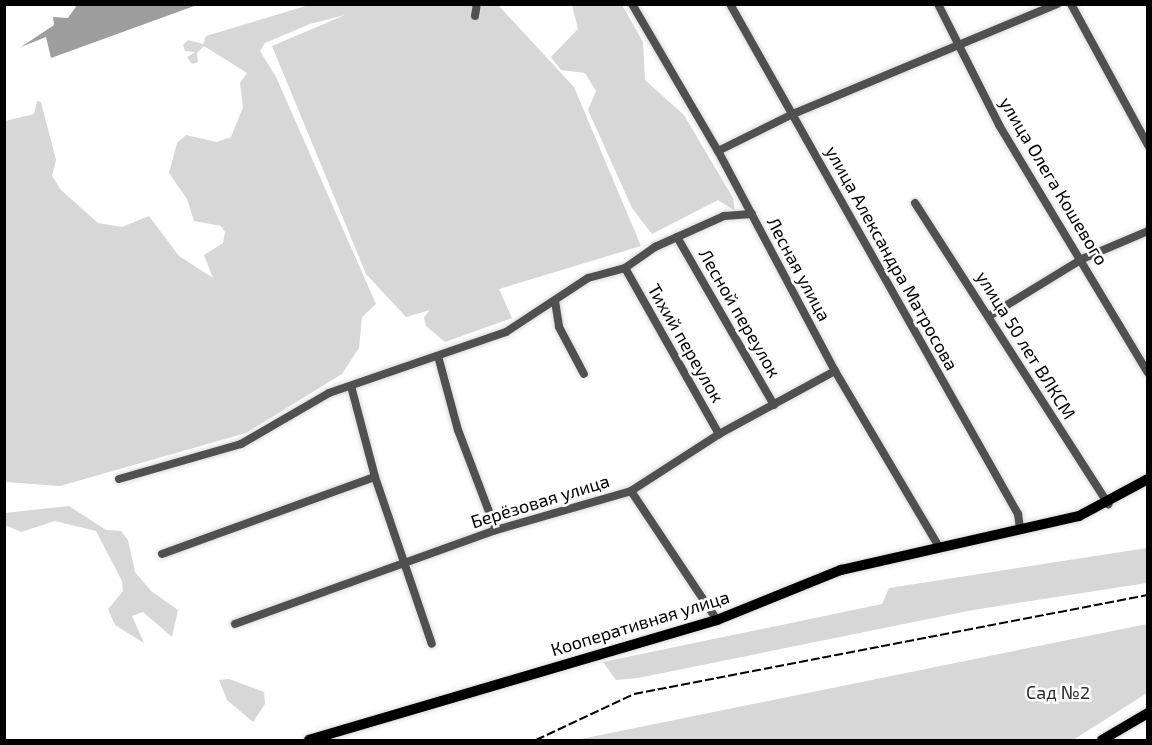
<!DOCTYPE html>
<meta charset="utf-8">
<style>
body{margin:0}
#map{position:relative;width:1152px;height:745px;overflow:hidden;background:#fff;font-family:"Exo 2",sans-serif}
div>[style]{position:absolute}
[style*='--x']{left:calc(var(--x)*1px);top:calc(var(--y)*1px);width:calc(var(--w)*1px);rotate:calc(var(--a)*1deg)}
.green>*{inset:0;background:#d7d7d7}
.water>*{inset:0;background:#9e9e9e}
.roads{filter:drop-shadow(0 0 2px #dbdbdb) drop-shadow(0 0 2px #dbdbdb)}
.minor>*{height:8px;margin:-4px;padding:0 4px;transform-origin:4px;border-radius:4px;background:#505050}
.major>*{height:10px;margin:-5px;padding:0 5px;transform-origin:5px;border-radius:5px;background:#000}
.rail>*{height:2px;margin-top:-1px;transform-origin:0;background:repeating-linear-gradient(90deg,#000 0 9px,transparent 0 12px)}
span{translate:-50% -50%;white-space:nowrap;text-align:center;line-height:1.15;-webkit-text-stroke:5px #fff;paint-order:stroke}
.street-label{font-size:18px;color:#000}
.park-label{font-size:18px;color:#2e2e2e}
.frame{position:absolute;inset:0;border:6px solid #000;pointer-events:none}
</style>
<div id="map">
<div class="green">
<i style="clip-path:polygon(309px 5px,498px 5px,574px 87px,641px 246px,499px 289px,512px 318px,445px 342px,426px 326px,424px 317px,430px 310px,406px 317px,366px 274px,272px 46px,345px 15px,310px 24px,265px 43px,260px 51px,276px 77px,376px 304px,362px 317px,359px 348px,342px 374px,246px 433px,60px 486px,5px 482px,5px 121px,34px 114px,37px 101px,41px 102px,56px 160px,52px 176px,61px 190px,98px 223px,122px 227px,149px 216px,179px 256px,213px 278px,204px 255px,223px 243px,225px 232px,221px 226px,194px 221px,187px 199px,169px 173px,177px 143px,186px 135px,217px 142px,231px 137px,243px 107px,240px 83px,247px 73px,204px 46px,197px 53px,198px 62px,192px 64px,187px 57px,195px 52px,185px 51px,183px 45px,188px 40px,203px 44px,206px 36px)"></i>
<i style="clip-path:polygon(572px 5px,622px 5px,643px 42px,645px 80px,684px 115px,733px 198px,735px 211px,718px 200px,652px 234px,632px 208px,588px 110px,596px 91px,585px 73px,561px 70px,551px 57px,578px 29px)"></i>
<i style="clip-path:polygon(69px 506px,106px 530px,121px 531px,128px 540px,135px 572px,151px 591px,178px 610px,172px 637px,143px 612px,132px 616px,144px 643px,115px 625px,108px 609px,123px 591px,122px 581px,96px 531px,55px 521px,21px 532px,5px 525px,5px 513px)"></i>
<i style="clip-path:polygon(1147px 548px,1147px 583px,973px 610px,638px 678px,616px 680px,603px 662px,882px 604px,889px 588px)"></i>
<i style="clip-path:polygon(1147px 624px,1147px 693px,1073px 740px,576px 740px)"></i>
<i style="clip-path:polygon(229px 679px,264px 692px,265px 704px,253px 722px,227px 700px,219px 680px)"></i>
</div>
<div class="water">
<i style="clip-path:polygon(77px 5px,77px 4px,197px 5px,51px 58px,46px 37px,21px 47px,54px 25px,53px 17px,68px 18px)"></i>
</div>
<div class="roads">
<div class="minor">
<i style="--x:632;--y:4;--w:170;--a:59.7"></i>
<i style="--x:718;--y:151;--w:249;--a:62"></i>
<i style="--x:835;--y:371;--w:204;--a:59.4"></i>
<i style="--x:730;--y:4;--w:586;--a:60.55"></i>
<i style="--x:1018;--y:514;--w:15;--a:82"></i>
<i style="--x:938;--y:4;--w:136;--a:63.2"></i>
<i style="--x:999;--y:125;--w:289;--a:59"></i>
<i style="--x:1071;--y:4;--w:161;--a:61.4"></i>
<i style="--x:475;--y:16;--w:12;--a:-81"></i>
<i style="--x:718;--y:151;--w:84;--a:-26.3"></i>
<i style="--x:793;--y:114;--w:286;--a:-22.6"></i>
<i style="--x:915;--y:203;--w:358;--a:57.3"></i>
<i style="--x:677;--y:237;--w:194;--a:60"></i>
<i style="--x:625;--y:268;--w:191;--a:60.5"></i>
<i style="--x:555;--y:301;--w:26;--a:81"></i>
<i style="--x:559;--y:327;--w:53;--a:62"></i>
<i style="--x:989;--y:316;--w:109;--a:-31.5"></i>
<i style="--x:1082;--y:259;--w:72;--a:-23"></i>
<i style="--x:438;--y:356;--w:77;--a:74.9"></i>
<i style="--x:458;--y:430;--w:107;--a:69.2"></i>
<i style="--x:351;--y:386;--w:94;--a:75.2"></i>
<i style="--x:375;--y:477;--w:176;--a:71.2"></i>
<i style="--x:119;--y:479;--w:127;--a:-16"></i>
<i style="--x:241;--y:444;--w:102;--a:-30.1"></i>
<i style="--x:329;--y:393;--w:187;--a:-19"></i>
<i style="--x:506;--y:332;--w:98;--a:-33.4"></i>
<i style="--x:588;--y:278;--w:38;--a:-15"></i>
<i style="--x:625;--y:268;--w:37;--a:-35"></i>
<i style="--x:655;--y:247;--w:76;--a:-24.2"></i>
<i style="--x:724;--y:216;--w:28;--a:-4"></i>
<i style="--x:631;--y:491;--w:155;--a:56.3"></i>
<i style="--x:162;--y:554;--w:226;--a:-19.9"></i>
<i style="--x:235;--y:624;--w:277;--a:-19.8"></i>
<i style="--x:496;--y:530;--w:141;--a:-16.1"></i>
<i style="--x:631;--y:491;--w:105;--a:-32.9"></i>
<i style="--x:719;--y:434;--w:132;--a:-28.5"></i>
</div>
<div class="major">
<i style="--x:309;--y:740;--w:425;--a:-16.4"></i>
<i style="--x:717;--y:620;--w:134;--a:-22"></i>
<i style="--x:841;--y:570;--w:244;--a:-12.8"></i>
<i style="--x:1079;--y:516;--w:78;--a:-28.2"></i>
<i style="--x:1102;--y:740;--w:53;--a:-30.4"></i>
</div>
</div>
<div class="rail">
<i style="--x:536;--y:740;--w:108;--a:-25.1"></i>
<i style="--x:634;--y:694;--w:523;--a:-10.9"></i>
</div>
<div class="street-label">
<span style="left:1054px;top:181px;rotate:59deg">улица Олега Кошевого</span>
<span style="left:892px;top:258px;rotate:61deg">улица Александра Матросова</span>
<span style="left:799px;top:269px;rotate:62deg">Лесная улица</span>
<span style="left:740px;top:313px;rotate:60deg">Лесной переулок</span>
<span style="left:686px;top:343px;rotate:60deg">Тихий переулок</span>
<span style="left:1026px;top:345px;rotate:58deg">улица 50 лет ВЛКСМ</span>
<span style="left:540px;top:501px;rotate:-17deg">Берёзовая улица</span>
<span style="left:640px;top:623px;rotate:-17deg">Кооперативная улица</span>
</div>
<div class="park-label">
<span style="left:1058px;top:692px">Сад №2</span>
</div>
<div class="frame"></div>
</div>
